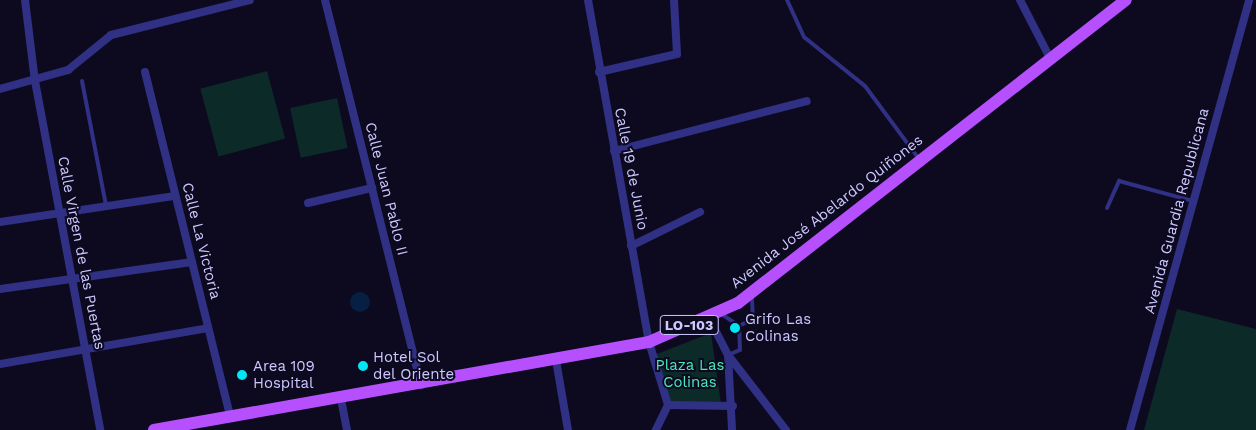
<!DOCTYPE html>
<meta charset="utf-8">
<style>
body{margin:0}
#map{position:relative;width:1256px;height:430px;overflow:hidden;background:#0d0a20;font-family:"Work Sans",sans-serif}
div>[style]{position:absolute}
[style*='--x']{left:calc(var(--x)*1px);top:calc(var(--y)*1px);width:calc(var(--w)*1px);rotate:calc(var(--a)*1deg)}
.green>*{inset:0;background:#0c2a28;transform-origin:0 0}
.water>*{inset:0;background:#061f43}
.round{border-radius:50%}
.service>*{height:4px;margin:-2px;padding:0 2px;transform-origin:2px;border-radius:2px;background:#303084}
.minor>*{height:8px;margin:-4px;padding:0 4px;transform-origin:4px;border-radius:4px;background:#303084}
.primary>*{height:12px;margin:-6px;padding:0 6px;transform-origin:6px;border-radius:6px;background:#b650ff}
.dots>*{width:14px;height:14px;translate:-50% -50%;box-sizing:border-box;border:2px solid #0d0a20;border-radius:50%}
span{translate:-50% -50%;white-space:nowrap;text-align:center;line-height:1.15;-webkit-text-stroke:4px #0d0a20;paint-order:stroke}
.shield-label span{padding:1px 4px;background:#0d0a20;border:1px solid;border-radius:4px;-webkit-text-stroke-width:0}
.shield-label{font-size:14px;color:#ccc9ff;font-weight:700}
.street-label{font-size:15px;color:#ccc9ff}
.poi-label{font-size:15px;color:#ccc9ff}
.left{translate:0 -50%;text-align:left}
.park-label{font-size:15px;color:#48ebbb}
</style>
<div id="map">
<div class="green">
<i style="left:267px;top:71px;width:70px;height:69px;rotate:75deg"></i>
<i style="left:337px;top:98px;width:51px;height:48px;rotate:78deg"></i>
<i style="clip-path:polygon(1177px 309px,1256px 329px,1256px 430px,1144px 430px)"></i>
<i style="clip-path:polygon(711px 333px,721px 404px,664px 402px,649px 357px)"></i>
</div>
<div class="water">
<i class="round" style="left:350px;top:292px;width:20px;height:20px"></i>
</div>
<div class="service">
<i style="--x:787;--y:0;--w:41;--a:65.3"></i>
<i style="--x:804;--y:37;--w:78;--a:38.8"></i>
<i style="--x:865;--y:86;--w:91;--a:53.5"></i>
<i style="--x:82;--y:81;--w:127;--a:79.1"></i>
<i style="--x:1107;--y:208;--w:30;--a:-66"></i>
<i style="--x:1119;--y:181;--w:77;--a:15.1"></i>
<i style="--x:720;--y:313;--w:23;--a:34"></i>
<i style="--x:739;--y:326;--w:16;--a:-27"></i>
<i style="--x:753;--y:319;--w:22;--a:-93"></i>
<i style="--x:728;--y:355;--w:13;--a:-23"></i>
<i style="--x:740;--y:350;--w:24;--a:-92"></i>
</div>
<div class="minor">
<i style="--x:25;--y:0;--w:82;--a:83"></i>
<i style="--x:35;--y:81;--w:355;--a:79.4"></i>
<i style="--x:325;--y:0;--w:397;--a:76"></i>
<i style="--x:588;--y:0;--w:347;--a:79.9"></i>
<i style="--x:649;--y:342;--w:66;--a:73.2"></i>
<i style="--x:668;--y:405;--w:28;--a:116"></i>
<i style="--x:1020;--y:0;--w:65;--a:62.7"></i>
<i style="--x:145;--y:72;--w:354;--a:76.1"></i>
<i style="--x:599;--y:72;--w:80;--a:-13"></i>
<i style="--x:677;--y:54;--w:54;--a:-93.2"></i>
<i style="--x:0;--y:89;--w:71;--a:-15.6"></i>
<i style="--x:68;--y:70;--w:55;--a:-39.1"></i>
<i style="--x:111;--y:35;--w:143;--a:-14.1"></i>
<i style="--x:614;--y:151;--w:199;--a:-14.5"></i>
<i style="--x:308;--y:203;--w:66;--a:-13.2"></i>
<i style="--x:0;--y:222;--w:177;--a:-8.5"></i>
<i style="--x:631;--y:246;--w:77;--a:-26.2"></i>
<i style="--x:0;--y:289;--w:194;--a:-8"></i>
<i style="--x:708;--y:316;--w:44;--a:62.9"></i>
<i style="--x:728;--y:355;--w:75;--a:86.9"></i>
<i style="--x:728;--y:355;--w:95;--a:52.3"></i>
<i style="--x:556;--y:360;--w:71;--a:80.3"></i>
<i style="--x:0;--y:364;--w:211;--a:-9.8"></i>
<i style="--x:341;--y:399;--w:32;--a:79"></i>
<i style="--x:668;--y:405;--w:65;--a:0.9"></i>
<i style="--x:1130;--y:430;--w:446;--a:-74.5"></i>
</div>
<div class="primary">
<i style="--x:154;--y:430;--w:503;--a:-10.08"></i>
<i style="--x:649;--y:342;--w:97;--a:-23.7"></i>
<i style="--x:738;--y:303;--w:492;--a:-38"></i>
</div>
<div class="dots">
<i style="left:735px;top:328px;background:#00e6f4"></i>
<i style="left:363px;top:366px;background:#00e6f4"></i>
<i style="left:242px;top:375px;background:#00e6f4"></i>
</div>
<div class="shield-label">
<span style="left:689px;top:325px">LO-103</span>
</div>
<div class="street-label">
<span style="left:631px;top:169px;rotate:79deg">Calle 19 de Junio</span>
<span style="left:386px;top:189px;rotate:76deg">Calle Juan Pablo II</span>
<span style="left:1177px;top:211px;rotate:-75deg">Avenida Guardia Republicana</span>
<span style="left:827px;top:212px;rotate:-38deg">Avenida José Abelardo Quiñones</span>
<span style="left:201px;top:241px;rotate:76deg">Calle La Victoria</span>
<span style="left:81px;top:253px;rotate:79deg">Calle Virgen de las Puertas</span>
</div>
<div class="poi-label">
<span class="left" style="left:745px;top:328px">Grifo Las<br>Colinas</span>
<span class="left" style="left:373px;top:366px">Hotel Sol<br>del Oriente</span>
<span class="left" style="left:253px;top:375px">Area 109<br>Hospital</span>
</div>
<div class="park-label">
<span style="left:690px;top:374px">Plaza Las<br>Colinas</span>
</div>
</div>
